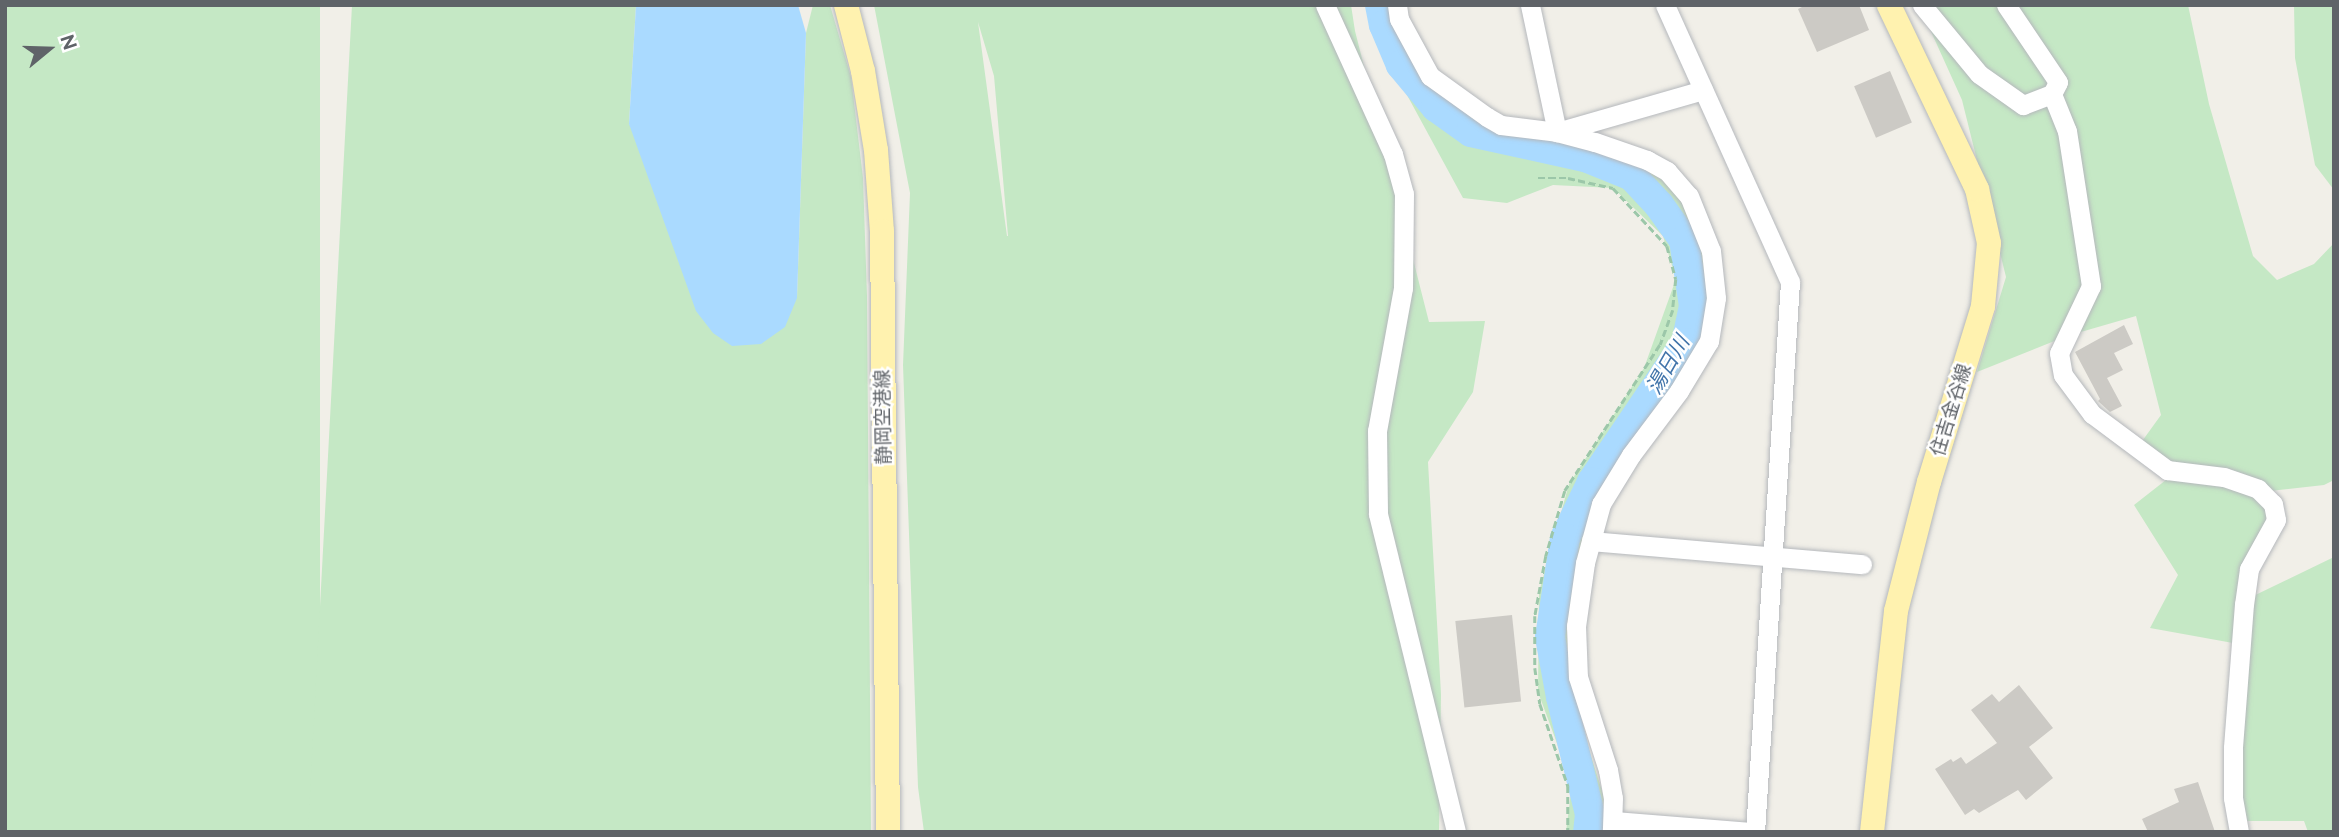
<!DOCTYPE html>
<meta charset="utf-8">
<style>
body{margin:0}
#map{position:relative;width:2339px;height:837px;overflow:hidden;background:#f1efe8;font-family:Raleway,"Noto Sans JP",sans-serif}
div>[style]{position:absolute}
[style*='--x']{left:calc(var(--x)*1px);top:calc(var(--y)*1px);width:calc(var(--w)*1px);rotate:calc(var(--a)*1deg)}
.green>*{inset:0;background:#c5e8c5;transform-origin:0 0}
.water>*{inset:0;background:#aadaff}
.river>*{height:30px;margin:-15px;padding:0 15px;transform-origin:15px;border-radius:15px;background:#aadaff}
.building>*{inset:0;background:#cccac5;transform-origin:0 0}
.path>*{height:2.5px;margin-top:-1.25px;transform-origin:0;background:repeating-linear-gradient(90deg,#9cc7a9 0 7px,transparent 0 10.5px)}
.roads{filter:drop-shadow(0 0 2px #b5b8bc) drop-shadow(0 0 2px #b5b8bc)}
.minor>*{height:19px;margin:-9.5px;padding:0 9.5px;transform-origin:9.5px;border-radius:9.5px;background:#fff}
.major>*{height:24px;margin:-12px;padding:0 12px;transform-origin:12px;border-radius:12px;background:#fff2af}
span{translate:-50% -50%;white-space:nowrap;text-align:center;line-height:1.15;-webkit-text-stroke:5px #fff;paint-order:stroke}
.street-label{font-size:19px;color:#5f6368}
.water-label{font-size:21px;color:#4174aa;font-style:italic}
.frame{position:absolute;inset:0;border:7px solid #5f6368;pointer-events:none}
.north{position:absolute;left:14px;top:14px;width:70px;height:70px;-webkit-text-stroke:5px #fff;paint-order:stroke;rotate:71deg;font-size:19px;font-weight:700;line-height:28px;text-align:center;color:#5f6368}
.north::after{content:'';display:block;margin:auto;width:24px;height:32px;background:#5f6368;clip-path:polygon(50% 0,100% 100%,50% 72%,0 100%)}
</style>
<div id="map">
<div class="green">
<i style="left:5px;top:5px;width:315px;height:827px"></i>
<i style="clip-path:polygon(352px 5px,636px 5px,629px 124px,797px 298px,806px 33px,813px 5px,830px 5px,851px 77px,863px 178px,867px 296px,871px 832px,308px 832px)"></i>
<i style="clip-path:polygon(evenodd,874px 5px,1351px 5px,1355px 31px,1429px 322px,1485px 321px,1473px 392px,1428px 462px,1441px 694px,1439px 832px,924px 832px,918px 787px,903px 365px,910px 193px,874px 5px,978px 22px,994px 76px,1008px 236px,1007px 236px,978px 22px)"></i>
<i style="clip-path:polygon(1371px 5px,1391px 5px,1433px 89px,1548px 140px,1651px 169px,1685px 199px,1702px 244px,1714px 312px,1678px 385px,1636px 437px,1586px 522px,1564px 671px,1604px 797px,1601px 832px,1566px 832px,1572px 784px,1538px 692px,1539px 592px,1569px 484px,1644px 368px,1676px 279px,1663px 236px,1613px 188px,1553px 185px,1507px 203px,1463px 198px,1376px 38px)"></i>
<i style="clip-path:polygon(1919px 5px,2188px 5px,2209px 104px,2253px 256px,2277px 280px,2314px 264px,2334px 243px,2334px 480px,2324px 485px,2270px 491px,2270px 506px,2233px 643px,2150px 628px,2178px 575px,2134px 505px,2171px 476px,2140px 444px,2161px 415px,2136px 316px,2067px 336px,1977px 372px,2006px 277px,1962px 100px)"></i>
<i style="clip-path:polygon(2294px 5px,2334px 5px,2334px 190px,2315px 165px,2295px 58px)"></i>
<i style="clip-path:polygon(2334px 557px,2334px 832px,2308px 832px,2304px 821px,2242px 821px,2233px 748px,2245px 600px)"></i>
</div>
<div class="water">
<i style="clip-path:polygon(636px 5px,798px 5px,806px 33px,797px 298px,785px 327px,761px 344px,732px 346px,713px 333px,696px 311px,629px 124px)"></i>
</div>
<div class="river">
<i style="--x:1380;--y:5;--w:20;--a:79"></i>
<i style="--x:1384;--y:25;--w:43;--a:67"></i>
<i style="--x:1401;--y:65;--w:55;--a:50.2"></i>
<i style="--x:1436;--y:107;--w:43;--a:35.5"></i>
<i style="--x:1471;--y:132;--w:120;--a:12.5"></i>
<i style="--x:1588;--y:158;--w:48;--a:22.2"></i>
<i style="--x:1632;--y:176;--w:40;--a:47"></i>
<i style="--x:1659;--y:205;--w:43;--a:54.5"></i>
<i style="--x:1684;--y:240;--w:67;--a:81.4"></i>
<i style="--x:1694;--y:306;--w:38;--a:102"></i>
<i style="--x:1686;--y:343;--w:168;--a:124.1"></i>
<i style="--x:1592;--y:482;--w:62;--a:115.7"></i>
<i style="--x:1565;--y:538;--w:100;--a:98.6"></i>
<i style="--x:1550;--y:637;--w:61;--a:79.6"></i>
<i style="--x:1561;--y:697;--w:121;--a:76.1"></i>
<i style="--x:1590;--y:814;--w:18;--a:96"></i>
</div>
<div class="building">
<i style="clip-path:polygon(1806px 5px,1859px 5px,1869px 30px,1817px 52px,1798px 9px)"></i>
<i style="left:1890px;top:71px;width:56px;height:39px;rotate:67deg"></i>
<i style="clip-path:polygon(2124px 325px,2133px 344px,2114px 353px,2123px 370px,2107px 378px,2122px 406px,2110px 412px,2098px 401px,2100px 399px,2075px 352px)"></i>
<i style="left:1512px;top:615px;width:87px;height:57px;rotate:84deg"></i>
<i style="clip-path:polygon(2019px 685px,2053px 728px,2029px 747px,2053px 778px,2026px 800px,2018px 790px,1979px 813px,1974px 809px,1965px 815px,1935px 769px,1951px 759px,1953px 762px,1961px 757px,1966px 764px,1997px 743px,1971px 710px,1992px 694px,1999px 702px)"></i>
<i style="clip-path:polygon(2198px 782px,2215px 832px,2148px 832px,2142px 819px,2179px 802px,2174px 789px)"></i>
</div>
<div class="path">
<i style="--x:1538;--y:178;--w:30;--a:0"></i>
<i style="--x:1568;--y:178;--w:46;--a:12.5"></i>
<i style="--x:1613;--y:188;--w:79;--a:47"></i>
<i style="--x:1667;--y:246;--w:34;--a:75"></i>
<i style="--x:1676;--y:279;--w:31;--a:96"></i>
<i style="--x:1673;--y:310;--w:37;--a:110"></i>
<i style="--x:1660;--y:345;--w:174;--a:123.1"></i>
<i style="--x:1565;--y:491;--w:68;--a:106.3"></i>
<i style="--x:1546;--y:556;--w:61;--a:100.4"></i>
<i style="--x:1535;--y:616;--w:52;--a:90"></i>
<i style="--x:1535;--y:668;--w:36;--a:82"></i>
<i style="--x:1540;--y:704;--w:87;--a:71.1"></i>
<i style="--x:1568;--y:786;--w:46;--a:90"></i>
</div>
<div class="roads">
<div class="minor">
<i style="--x:1325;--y:5;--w:164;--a:65.5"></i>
<i style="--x:1393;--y:154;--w:41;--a:74.6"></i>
<i style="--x:1404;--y:194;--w:94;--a:90.6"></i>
<i style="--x:1403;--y:288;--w:145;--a:100.3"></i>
<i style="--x:1377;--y:431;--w:83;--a:89.3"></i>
<i style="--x:1378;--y:514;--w:327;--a:76.2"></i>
<i style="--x:1397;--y:5;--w:14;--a:82"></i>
<i style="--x:1399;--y:19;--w:65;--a:61.5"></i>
<i style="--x:1430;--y:76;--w:70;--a:35.7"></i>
<i style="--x:1487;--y:117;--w:16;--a:30"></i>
<i style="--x:1501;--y:125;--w:56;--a:7.1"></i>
<i style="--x:1557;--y:132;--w:39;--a:15"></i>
<i style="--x:1595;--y:142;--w:55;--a:19.1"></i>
<i style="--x:1647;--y:160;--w:23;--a:29"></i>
<i style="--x:1667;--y:171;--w:33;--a:49"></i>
<i style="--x:1689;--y:196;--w:59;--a:68.2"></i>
<i style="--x:1711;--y:251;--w:47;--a:83.9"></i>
<i style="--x:1716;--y:298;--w:44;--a:99.2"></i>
<i style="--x:1709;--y:341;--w:58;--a:121"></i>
<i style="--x:1679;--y:391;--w:80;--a:126.9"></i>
<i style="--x:1631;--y:455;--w:57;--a:121.5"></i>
<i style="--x:1601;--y:504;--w:61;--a:105.2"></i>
<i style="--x:1585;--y:563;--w:64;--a:98.1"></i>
<i style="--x:1576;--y:626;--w:51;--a:87.8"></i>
<i style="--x:1578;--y:677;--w:98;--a:72.1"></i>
<i style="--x:1608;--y:770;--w:28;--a:80"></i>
<i style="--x:1613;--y:798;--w:34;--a:92"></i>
<i style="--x:1530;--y:5;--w:130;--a:78"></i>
<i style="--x:1557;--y:132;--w:152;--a:-16"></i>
<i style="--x:1665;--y:5;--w:304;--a:65.7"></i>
<i style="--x:1790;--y:282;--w:551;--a:93.64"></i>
<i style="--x:1922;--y:5;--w:89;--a:50.4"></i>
<i style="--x:1979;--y:74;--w:54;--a:35.2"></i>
<i style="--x:2023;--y:105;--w:31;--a:-21"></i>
<i style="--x:2052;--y:94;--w:13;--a:-63"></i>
<i style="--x:2058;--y:82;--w:93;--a:-124"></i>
<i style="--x:2052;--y:94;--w:40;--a:68"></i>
<i style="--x:2067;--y:131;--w:157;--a:81.2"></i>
<i style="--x:2091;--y:286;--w:74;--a:115.5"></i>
<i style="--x:2059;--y:353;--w:22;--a:80"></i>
<i style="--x:2063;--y:375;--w:49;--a:53.4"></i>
<i style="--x:2092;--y:414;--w:94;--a:36.7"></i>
<i style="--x:2167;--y:470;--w:57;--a:7"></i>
<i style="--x:2224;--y:477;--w:36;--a:19"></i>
<i style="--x:2258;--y:489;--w:21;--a:45"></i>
<i style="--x:2273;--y:504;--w:16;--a:79"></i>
<i style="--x:2276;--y:520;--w:56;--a:118.9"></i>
<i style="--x:2249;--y:569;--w:35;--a:98"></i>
<i style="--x:2244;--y:604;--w:144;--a:94.4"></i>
<i style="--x:2233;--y:748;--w:50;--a:90"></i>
<i style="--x:2233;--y:798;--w:35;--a:80"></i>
<i style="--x:1591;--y:541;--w:272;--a:4.9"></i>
<i style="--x:1614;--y:821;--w:137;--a:4.6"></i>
</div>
<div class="major">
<i style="--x:846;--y:5;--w:68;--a:75.6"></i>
<i style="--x:863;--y:71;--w:80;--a:80.7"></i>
<i style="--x:876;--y:150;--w:81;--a:85.8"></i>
<i style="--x:882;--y:231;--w:601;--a:89.43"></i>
<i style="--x:1872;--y:832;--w:222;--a:-83.8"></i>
<i style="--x:1896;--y:611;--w:133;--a:-75.7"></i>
<i style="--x:1929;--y:482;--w:184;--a:-72.9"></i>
<i style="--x:1983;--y:306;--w:63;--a:-84.6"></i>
<i style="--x:1989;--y:243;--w:55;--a:-102.5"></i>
<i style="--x:1977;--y:189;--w:204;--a:-115.6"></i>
</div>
</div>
<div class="street-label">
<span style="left:1951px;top:410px;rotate:-73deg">住吉金谷線</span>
<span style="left:883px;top:417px;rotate:-91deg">静岡空港線</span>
</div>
<div class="water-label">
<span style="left:1668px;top:365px;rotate:-60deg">湯日川</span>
</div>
<div class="frame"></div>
<div class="north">N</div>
</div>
